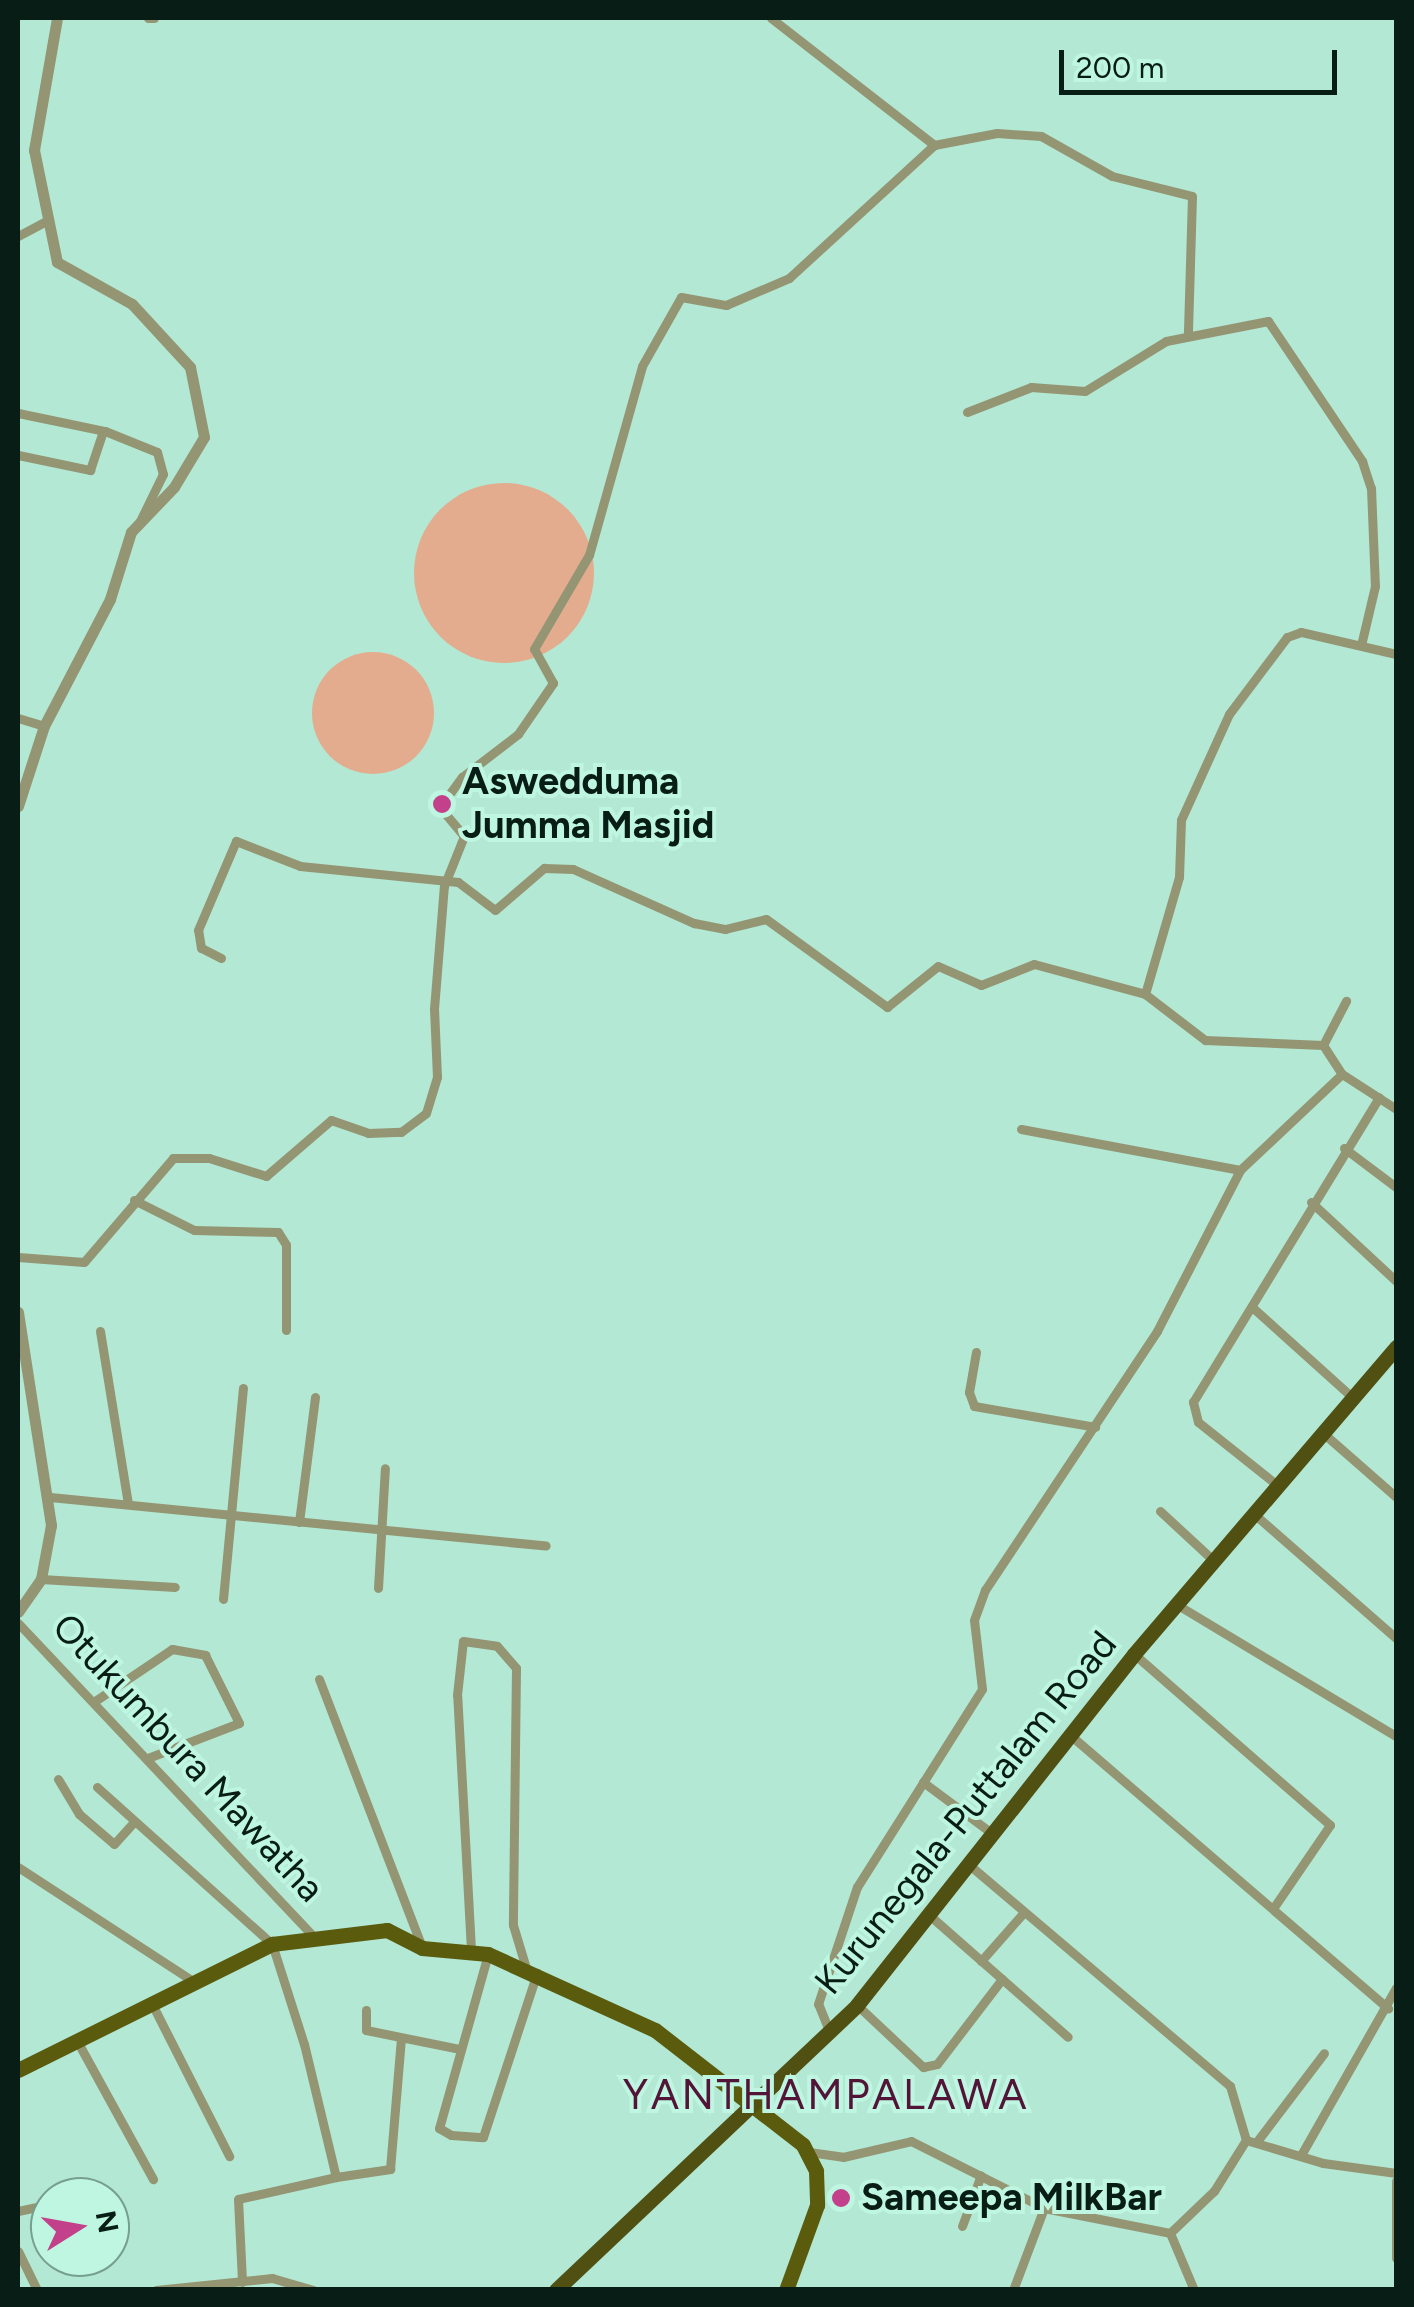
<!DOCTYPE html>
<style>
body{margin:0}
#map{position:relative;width:1414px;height:2307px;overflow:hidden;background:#b2e8d4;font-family:Figtree,sans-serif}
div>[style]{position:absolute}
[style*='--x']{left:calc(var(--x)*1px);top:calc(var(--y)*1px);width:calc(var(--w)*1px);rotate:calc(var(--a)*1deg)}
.green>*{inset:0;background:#e4ac8e}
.round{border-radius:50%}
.minor>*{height:9px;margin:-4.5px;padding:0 4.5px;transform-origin:4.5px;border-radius:4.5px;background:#949572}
.tertiary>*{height:11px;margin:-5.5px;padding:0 5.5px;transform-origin:5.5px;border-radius:5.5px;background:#949572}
.primary>*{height:15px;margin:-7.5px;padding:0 7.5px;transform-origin:7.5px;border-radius:7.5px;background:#5b5b0d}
.trunk>*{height:15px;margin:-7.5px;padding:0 7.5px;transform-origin:7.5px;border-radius:7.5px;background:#505012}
.dots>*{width:28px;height:28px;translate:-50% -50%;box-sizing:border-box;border:5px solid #bff6e1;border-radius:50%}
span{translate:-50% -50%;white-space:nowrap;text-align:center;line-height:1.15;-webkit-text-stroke:8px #bff6e1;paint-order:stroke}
.poi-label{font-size:38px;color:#081d16;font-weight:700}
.left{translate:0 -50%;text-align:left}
.street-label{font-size:38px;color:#081d16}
.quarter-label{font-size:42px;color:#521437;letter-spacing:2.5px}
.frame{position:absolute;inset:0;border:20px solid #081d16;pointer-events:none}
.north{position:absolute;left:30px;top:2177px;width:100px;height:100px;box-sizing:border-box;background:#bff6e1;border:2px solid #769f90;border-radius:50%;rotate:79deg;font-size:28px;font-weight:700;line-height:40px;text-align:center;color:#081d16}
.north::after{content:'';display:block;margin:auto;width:35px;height:45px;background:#c3418a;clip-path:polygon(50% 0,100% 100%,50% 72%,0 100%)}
.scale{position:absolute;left:1059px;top:50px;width:278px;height:45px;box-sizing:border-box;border:5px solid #081d16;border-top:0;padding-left:12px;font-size:30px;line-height:35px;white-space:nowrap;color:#081d16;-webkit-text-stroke:8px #bff6e1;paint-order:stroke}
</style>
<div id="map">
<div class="green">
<i class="round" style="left:414px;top:483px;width:180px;height:180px"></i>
<i class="round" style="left:312px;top:652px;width:122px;height:122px"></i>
</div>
<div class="minor">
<i style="--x:148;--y:18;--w:6;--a:0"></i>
<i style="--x:771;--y:18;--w:207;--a:37.9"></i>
<i style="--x:18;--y:236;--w:34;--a:-28"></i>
<i style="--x:967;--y:412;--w:69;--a:-21.3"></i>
<i style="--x:1031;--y:387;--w:54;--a:4.2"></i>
<i style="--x:1085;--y:391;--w:95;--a:-31.7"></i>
<i style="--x:1166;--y:341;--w:104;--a:-11.1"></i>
<i style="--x:1268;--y:321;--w:169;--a:56.1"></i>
<i style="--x:1362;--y:461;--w:28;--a:72"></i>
<i style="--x:1371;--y:488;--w:98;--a:87.7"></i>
<i style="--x:1375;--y:586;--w:61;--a:103.3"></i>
<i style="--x:18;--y:413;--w:89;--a:11.7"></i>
<i style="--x:105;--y:431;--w:56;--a:22"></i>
<i style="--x:157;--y:452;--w:23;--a:75"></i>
<i style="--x:163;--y:474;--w:55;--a:116.1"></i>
<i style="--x:18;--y:455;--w:74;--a:11.8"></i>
<i style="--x:90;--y:470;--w:41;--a:-71.6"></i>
<i style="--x:1396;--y:654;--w:98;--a:-167"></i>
<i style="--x:1301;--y:632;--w:15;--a:160"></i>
<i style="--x:1287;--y:637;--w:96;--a:127"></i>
<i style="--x:1229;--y:714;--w:116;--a:114.4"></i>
<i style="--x:1181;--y:820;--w:57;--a:92"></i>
<i style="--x:1179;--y:877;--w:122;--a:106.2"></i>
<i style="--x:1145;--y:994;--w:76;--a:37.5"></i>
<i style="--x:1205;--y:1040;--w:118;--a:2.4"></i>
<i style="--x:1323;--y:1045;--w:35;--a:57"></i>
<i style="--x:1342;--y:1074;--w:64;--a:32.9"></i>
<i style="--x:18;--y:718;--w:27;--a:17"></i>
<i style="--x:221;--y:958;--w:22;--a:-153"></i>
<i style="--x:201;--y:948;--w:18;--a:-99"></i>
<i style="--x:198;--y:930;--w:97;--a:-66.9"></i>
<i style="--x:236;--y:841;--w:69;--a:21.3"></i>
<i style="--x:300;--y:866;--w:159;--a:5.8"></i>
<i style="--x:458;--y:882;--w:46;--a:37.1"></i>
<i style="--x:495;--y:910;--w:65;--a:-40.6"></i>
<i style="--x:544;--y:868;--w:29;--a:2"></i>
<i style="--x:573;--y:869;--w:133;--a:24.1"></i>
<i style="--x:694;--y:923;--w:32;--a:11"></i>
<i style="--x:725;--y:929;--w:42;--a:-13.7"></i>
<i style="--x:766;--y:919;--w:150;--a:36"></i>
<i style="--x:887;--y:1007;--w:65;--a:-38.8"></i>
<i style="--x:938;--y:966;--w:47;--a:23.8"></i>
<i style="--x:981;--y:985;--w:57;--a:-21.6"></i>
<i style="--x:1034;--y:964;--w:115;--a:15.1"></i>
<i style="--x:1323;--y:1045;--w:50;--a:-62.4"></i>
<i style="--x:1021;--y:1129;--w:223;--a:10.6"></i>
<i style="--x:1344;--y:1148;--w:65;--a:36.9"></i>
<i style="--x:134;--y:1200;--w:67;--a:26.6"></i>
<i style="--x:194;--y:1230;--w:84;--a:1.4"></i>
<i style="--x:278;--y:1232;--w:15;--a:58"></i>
<i style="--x:286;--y:1245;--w:85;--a:90"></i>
<i style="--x:1311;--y:1202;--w:116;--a:42.9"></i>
<i style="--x:18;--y:1257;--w:66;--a:4.3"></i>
<i style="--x:84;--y:1262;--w:137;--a:-49.4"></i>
<i style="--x:173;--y:1158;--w:36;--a:0"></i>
<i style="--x:209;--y:1158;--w:60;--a:17.5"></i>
<i style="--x:266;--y:1176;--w:86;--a:-40.7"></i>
<i style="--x:331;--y:1120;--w:39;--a:19"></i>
<i style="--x:368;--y:1133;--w:33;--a:-2"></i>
<i style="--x:401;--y:1132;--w:31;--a:-37"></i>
<i style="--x:426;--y:1113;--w:38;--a:-73"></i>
<i style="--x:437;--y:1077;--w:68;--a:-92.5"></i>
<i style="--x:434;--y:1009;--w:123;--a:-85.4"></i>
<i style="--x:444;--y:886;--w:54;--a:-68.2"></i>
<i style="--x:464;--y:836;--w:38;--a:-130"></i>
<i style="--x:440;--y:807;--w:37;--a:-54"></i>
<i style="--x:462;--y:777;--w:71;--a:-37.5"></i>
<i style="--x:518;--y:734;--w:62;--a:-55.5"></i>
<i style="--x:553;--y:683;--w:39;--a:-119"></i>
<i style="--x:534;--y:649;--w:109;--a:-59.7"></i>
<i style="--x:589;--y:555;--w:196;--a:-74.3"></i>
<i style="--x:642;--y:366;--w:79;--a:-60.5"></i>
<i style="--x:681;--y:297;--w:46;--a:10.1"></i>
<i style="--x:726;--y:305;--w:69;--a:-23.2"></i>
<i style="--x:789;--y:278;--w:197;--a:-42.5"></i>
<i style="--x:934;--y:145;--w:64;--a:-10.8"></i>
<i style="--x:997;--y:133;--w:44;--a:3.9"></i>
<i style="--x:1041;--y:136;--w:81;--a:29.4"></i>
<i style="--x:1112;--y:176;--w:82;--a:14"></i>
<i style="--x:1192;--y:196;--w:138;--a:91.7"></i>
<i style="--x:1252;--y:1307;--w:136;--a:42"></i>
<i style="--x:100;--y:1331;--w:175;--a:80.8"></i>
<i style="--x:976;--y:1352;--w:41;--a:99.9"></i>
<i style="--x:969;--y:1392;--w:15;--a:70"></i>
<i style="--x:974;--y:1406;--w:123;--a:9.8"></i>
<i style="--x:1323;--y:1433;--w:97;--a:41.2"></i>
<i style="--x:1277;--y:1485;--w:101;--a:-141.4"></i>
<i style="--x:1198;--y:1422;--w:21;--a:-104"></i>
<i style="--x:1193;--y:1402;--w:357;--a:-58.6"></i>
<i style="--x:50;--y:1497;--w:498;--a:5.6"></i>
<i style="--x:1160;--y:1511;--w:72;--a:42.8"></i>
<i style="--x:1253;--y:1513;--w:190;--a:41.2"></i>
<i style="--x:299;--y:1522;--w:126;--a:-82.7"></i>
<i style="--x:41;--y:1579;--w:134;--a:3.4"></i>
<i style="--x:378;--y:1588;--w:120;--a:-86.7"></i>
<i style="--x:223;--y:1599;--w:212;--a:-84.6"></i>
<i style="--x:1176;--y:1604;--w:257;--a:31"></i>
<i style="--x:18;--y:1623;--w:430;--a:46.7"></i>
<i style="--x:1134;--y:1654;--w:260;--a:41.1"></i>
<i style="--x:1330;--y:1825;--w:99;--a:124.3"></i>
<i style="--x:319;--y:1679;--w:287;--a:69"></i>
<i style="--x:95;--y:1701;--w:93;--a:-34"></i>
<i style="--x:172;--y:1649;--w:34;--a:10"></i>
<i style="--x:205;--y:1655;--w:76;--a:63.4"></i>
<i style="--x:239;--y:1723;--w:97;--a:159"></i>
<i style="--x:1069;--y:1734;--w:421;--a:40.7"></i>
<i style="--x:58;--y:1779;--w:41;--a:59"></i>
<i style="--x:79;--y:1814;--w:46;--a:40.6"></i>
<i style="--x:114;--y:1844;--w:28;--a:-48"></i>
<i style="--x:923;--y:1782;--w:84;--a:36.7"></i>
<i style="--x:97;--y:1787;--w:235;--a:41.9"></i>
<i style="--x:272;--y:1944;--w:105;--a:72.3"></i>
<i style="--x:304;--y:2044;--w:137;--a:76.5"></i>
<i style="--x:336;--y:2177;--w:100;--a:167.3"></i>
<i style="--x:238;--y:2199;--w:83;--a:87.2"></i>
<i style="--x:967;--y:1863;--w:345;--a:40.3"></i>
<i style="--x:1230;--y:2086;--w:56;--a:73.5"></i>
<i style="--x:18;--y:1867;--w:205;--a:33.1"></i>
<i style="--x:928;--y:1914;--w:186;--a:41.3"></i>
<i style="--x:471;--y:1950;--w:255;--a:-93.1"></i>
<i style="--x:457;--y:1695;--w:54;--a:-83.7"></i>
<i style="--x:463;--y:1641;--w:34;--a:8"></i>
<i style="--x:497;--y:1646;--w:29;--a:49"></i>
<i style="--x:516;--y:1668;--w:257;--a:90.7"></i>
<i style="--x:513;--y:1925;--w:45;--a:73.2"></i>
<i style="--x:488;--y:1954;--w:181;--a:105.7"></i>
<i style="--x:439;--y:2128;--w:14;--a:30"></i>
<i style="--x:451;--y:2135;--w:32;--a:4"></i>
<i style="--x:483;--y:2137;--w:173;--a:-71.8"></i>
<i style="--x:981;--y:1961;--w:65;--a:-48.7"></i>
<i style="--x:151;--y:2002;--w:173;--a:63.1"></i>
<i style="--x:857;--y:2005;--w:91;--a:43.2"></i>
<i style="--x:923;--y:2067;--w:14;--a:-12"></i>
<i style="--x:937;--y:2064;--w:107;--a:-52.6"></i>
<i style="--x:366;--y:2010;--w:20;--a:90"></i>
<i style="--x:366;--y:2030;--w:95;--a:11.5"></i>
<i style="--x:830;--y:2033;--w:31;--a:-112"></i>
<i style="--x:818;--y:2004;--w:123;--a:-71.6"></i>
<i style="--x:857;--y:1887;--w:234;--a:-57.7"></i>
<i style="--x:982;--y:1689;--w:69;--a:-96.6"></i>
<i style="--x:974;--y:1620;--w:32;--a:-70"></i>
<i style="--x:985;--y:1590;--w:311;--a:-56.4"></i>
<i style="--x:1157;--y:1331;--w:181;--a:-62.7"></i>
<i style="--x:1240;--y:1170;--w:140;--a:-43.3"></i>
<i style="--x:76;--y:2039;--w:160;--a:61.2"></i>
<i style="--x:1258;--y:2140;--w:109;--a:-52.8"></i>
<i style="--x:809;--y:2152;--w:34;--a:8"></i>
<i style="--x:843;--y:2157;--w:70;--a:-13.2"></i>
<i style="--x:911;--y:2141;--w:149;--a:26.7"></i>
<i style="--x:1044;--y:2208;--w:128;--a:11.2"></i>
<i style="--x:1170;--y:2233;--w:61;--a:-43.7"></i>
<i style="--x:1214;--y:2191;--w:60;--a:-57.9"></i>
<i style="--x:1246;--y:2140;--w:80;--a:16.6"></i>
<i style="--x:1323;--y:2163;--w:74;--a:7.8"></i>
<i style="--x:1301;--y:2155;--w:192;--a:-60.4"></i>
<i style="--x:336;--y:2177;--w:55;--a:-8.4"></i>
<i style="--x:390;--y:2169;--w:131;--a:-85.2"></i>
<i style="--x:1396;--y:2181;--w:77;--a:90"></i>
<i style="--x:66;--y:2197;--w:12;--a:-24"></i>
<i style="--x:18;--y:2211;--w:33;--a:-12"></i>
<i style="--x:962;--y:2226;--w:54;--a:-69.6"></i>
<i style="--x:1170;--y:2233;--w:62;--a:67.2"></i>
<i style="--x:18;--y:2251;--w:43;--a:64"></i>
<i style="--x:156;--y:2290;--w:117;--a:-5.9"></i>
<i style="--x:272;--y:2278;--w:43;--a:16.3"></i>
<i style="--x:1013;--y:2290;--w:88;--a:-69.3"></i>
</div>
<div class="tertiary">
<i style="--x:18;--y:806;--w:84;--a:-72"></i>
<i style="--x:44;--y:726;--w:143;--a:-62.5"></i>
<i style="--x:110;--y:599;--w:70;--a:-72.6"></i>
<i style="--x:131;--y:532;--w:62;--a:-46.3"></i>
<i style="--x:174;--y:487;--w:58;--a:-59"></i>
<i style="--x:204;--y:437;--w:71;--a:-101.3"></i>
<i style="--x:190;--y:367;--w:86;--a:-132.6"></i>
<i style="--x:132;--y:304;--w:86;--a:-150.8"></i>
<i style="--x:57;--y:262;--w:114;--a:-101.6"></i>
<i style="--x:34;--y:150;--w:134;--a:-80.1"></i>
<i style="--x:18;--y:1312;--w:216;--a:81.2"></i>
<i style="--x:51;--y:1525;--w:55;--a:100.5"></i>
<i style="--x:41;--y:1579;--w:40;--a:124.9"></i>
</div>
<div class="primary">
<i style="--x:18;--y:2070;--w:284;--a:-26.4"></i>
<i style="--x:272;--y:1944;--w:116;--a:-6.9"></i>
<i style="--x:387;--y:1930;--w:39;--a:27"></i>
<i style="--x:422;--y:1948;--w:66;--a:5.2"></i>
<i style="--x:488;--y:1954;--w:183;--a:24.5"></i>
<i style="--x:655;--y:2030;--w:187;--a:37.8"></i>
<i style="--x:803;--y:2145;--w:29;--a:63"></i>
<i style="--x:816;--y:2171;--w:34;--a:88"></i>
<i style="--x:817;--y:2205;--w:90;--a:110"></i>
</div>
<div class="trunk">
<i style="--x:556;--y:2290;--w:415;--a:-43.4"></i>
<i style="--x:857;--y:2005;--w:447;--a:-51.7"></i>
<i style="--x:1134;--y:1654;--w:404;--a:-49.5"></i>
</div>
<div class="dots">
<i style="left:442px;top:804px;background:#c3418a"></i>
<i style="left:841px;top:2198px;background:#c3418a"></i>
</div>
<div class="poi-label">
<span class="left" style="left:462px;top:804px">Aswedduma<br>Jumma Masjid</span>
<span class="left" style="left:861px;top:2198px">Sameepa MilkBar</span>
</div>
<div class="street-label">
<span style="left:188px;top:1758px;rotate:47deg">Otukumbura Mawatha</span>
<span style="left:966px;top:1813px;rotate:-51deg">Kurunegala-Puttalam Road</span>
</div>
<div class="quarter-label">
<span style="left:826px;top:2095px">YANTHAMPALAWA</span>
</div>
<div class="frame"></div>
<div class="north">N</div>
<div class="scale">200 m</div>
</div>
